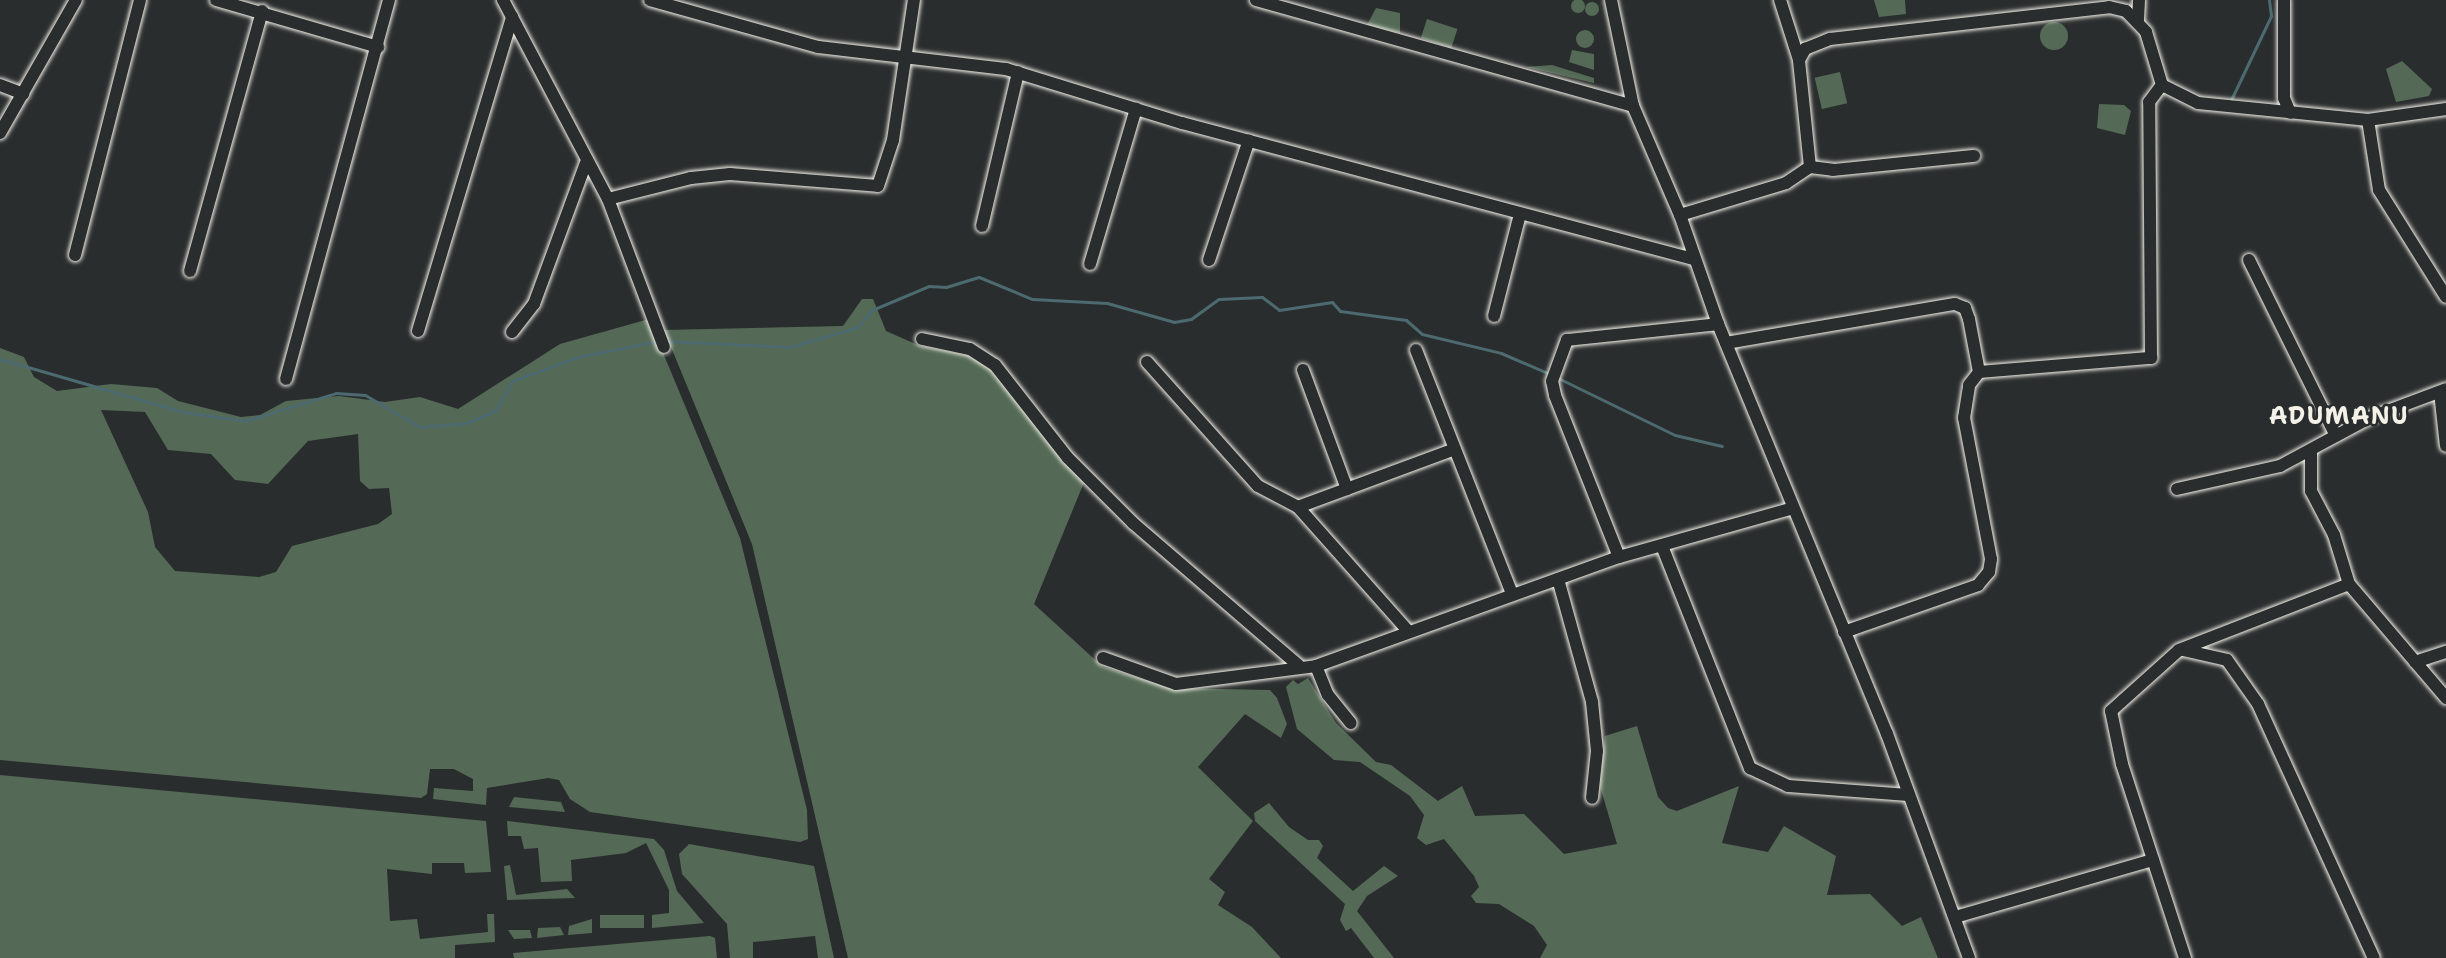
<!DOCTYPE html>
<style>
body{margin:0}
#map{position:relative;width:2446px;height:958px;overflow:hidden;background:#2a2d2e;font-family:"Shantell Sans",sans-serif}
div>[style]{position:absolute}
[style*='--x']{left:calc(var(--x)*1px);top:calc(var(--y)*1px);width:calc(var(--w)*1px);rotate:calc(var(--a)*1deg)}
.green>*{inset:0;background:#546a56;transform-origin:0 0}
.round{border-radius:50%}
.stream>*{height:3px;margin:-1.5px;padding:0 1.5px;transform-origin:1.5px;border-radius:1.5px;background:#4c6a6f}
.roads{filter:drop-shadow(0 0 2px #f4f1e8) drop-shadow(0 0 2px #f4f1e8)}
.minor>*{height:12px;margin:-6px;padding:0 6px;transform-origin:6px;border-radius:6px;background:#2a2d2e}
span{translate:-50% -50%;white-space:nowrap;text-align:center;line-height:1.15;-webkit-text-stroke:5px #2a2d2e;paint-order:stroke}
.district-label{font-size:24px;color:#f4f1e8;font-weight:700;letter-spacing:1.5px}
</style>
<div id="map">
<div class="green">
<i class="round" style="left:1571px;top:-1px;width:14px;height:14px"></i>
<i style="clip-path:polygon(1874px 0,1905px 0,1906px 14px,1879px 17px)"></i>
<i class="round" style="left:1585px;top:2px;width:14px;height:14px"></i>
<i style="clip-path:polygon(1376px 8px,1400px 13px,1400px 33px,1367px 25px)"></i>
<i style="left:1427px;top:19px;width:32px;height:20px;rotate:18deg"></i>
<i class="round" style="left:2040px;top:22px;width:28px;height:28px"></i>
<i class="round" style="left:1576px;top:30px;width:18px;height:18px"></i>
<i style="clip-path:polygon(1572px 50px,1594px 54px,1594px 70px,1569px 62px)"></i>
<i style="clip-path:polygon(2402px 61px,2432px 89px,2429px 96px,2396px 102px,2386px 69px)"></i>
<i style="clip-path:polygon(1552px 65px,1594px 78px,1594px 83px,1526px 67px)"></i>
<i style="left:1840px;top:72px;width:32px;height:26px;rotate:77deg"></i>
<i style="clip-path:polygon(2099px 104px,2124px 105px,2131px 111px,2125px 135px,2097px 128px)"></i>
<i style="clip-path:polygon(862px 299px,873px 299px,886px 331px,920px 346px,980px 358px,1085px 480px,1034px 604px,1103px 667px,1170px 688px,1270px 690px,1277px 698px,1287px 724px,1281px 738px,1245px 714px,1198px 767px,1253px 821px,1209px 879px,1225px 892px,1218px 905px,1252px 927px,1281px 958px,848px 958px,752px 544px,664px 330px,843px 326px)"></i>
<i style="clip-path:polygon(evenodd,649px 319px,740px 538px,807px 810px,808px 839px,800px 842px,590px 812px,570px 799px,559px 780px,548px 778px,487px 788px,486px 805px,433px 799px,434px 788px,473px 791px,473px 779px,454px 769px,430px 769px,427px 794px,421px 798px,0 760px,0 348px,24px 357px,34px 377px,57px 391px,111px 384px,157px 388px,178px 401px,241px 417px,260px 415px,286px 401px,339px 396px,385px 402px,420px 397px,458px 409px,560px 344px,649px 319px,101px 410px,145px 412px,168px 450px,211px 454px,235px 480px,268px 484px,308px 441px,358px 434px,360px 481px,369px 489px,389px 488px,392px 514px,378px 524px,292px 546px,276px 572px,259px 577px,175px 571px,155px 547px,148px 512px,101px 410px)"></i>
<i style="clip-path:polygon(1308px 678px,1336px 723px,1376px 762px,1391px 765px,1438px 801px,1462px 786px,1475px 816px,1524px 814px,1564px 854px,1617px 844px,1600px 786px,1605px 736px,1637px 726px,1658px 797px,1668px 808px,1677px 811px,1739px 786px,1722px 843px,1768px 852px,1784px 826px,1836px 856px,1827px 895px,1870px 894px,1902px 926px,1921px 917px,1938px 958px,1540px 958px,1547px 945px,1534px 926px,1499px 904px,1476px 903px,1471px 896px,1479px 887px,1474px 876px,1444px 839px,1426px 845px,1417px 838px,1424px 815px,1410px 796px,1360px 762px,1334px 760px,1297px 729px,1286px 687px,1293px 680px,1298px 684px)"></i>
<i style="clip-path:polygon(0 775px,486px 821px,491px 872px,465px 873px,464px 863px,432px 863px,432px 874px,387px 869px,390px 921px,417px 919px,420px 939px,488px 932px,487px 914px,494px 914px,495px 942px,455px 945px,455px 958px,500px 958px,0 958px)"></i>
<i style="clip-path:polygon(514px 797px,561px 802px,565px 812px,509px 807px)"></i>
<i style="clip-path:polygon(1269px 803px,1289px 827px,1308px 840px,1319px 840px,1323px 846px,1317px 858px,1353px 891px,1384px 866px,1398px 876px,1367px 896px,1357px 911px,1394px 958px,1374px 958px,1351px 928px,1346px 931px,1340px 920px,1345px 904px,1255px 821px,1254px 813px)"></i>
<i style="clip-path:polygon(507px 821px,654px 839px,664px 850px,677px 891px,704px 923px,652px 928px,652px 915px,669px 913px,669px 890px,646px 843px,626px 853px,571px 860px,572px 881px,541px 882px,538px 848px,524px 849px,521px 836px,508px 836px)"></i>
<i style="clip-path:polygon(689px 844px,814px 866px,834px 958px,818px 958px,815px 936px,753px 942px,753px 958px,730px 958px,727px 924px,682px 874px,679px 854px)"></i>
<i style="clip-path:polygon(510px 865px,516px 895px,567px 889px,575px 898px,507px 900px,504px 866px)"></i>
<i style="left:644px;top:915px;width:13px;height:44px;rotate:90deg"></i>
<i style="clip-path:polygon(592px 919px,592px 933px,568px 935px,569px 926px)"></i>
<i style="clip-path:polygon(560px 927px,564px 935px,537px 938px,538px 928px)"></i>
<i style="clip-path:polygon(508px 930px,530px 930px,532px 938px,514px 939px)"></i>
<i style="clip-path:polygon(710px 936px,715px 938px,717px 958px,514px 958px,513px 953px)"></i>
</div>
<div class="stream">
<i style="--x:2230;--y:102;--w:95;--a:-64.5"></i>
<i style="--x:2271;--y:16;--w:16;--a:-97"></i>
<i style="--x:664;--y:341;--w:126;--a:2.7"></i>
<i style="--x:790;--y:347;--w:71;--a:-16.4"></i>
<i style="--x:858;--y:327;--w:22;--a:-51"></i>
<i style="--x:872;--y:310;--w:62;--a:-22.8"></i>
<i style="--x:929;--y:286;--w:17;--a:3"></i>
<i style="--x:946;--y:287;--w:34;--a:-17"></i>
<i style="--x:979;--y:277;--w:57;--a:22.5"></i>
<i style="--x:1032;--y:299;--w:75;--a:3.1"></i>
<i style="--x:1107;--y:303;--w:70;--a:15.8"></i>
<i style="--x:1174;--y:322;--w:17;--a:-10"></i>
<i style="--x:1191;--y:319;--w:34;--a:-36"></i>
<i style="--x:1219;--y:299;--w:43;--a:-2.7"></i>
<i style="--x:1262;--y:297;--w:21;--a:37"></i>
<i style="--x:1279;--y:310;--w:54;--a:-8.6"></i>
<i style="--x:1332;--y:302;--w:12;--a:48"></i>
<i style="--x:1340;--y:311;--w:67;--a:7.8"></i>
<i style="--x:1406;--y:320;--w:21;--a:41"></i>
<i style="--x:1422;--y:334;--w:81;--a:13.5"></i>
<i style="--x:1501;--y:353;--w:56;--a:23.3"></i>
<i style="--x:0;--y:359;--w:191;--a:16.1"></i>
<i style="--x:184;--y:412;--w:62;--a:8.4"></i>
<i style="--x:245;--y:421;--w:95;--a:-17.1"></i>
<i style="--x:336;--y:393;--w:29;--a:4"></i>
<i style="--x:365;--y:395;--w:64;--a:30.2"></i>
<i style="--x:420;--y:427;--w:46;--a:-5"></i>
<i style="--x:466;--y:423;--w:33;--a:-23"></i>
<i style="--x:496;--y:410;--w:33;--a:-61"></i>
<i style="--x:512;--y:381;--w:70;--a:-20"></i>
<i style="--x:578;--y:357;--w:81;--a:-11.4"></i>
<i style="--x:1558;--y:378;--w:130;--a:26"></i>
<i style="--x:1675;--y:435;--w:48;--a:13.2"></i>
</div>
<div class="roads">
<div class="minor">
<i style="--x:216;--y:0;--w:169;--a:16.2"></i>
<i style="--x:503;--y:0;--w:225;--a:62.2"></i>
<i style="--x:608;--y:199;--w:158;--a:69.3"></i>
<i style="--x:650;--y:0;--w:174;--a:15.6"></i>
<i style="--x:818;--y:47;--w:189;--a:6.7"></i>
<i style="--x:1006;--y:69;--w:184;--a:17.1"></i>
<i style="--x:1182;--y:123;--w:529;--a:14.9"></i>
<i style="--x:1256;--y:0;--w:392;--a:15.7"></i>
<i style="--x:1611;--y:0;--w:108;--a:78.3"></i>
<i style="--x:1633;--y:106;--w:119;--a:66.7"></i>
<i style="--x:1780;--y:0;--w:63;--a:72.4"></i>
<i style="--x:2284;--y:0;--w:98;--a:90"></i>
<i style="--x:2284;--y:98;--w:16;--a:68"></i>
<i style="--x:2138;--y:20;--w:20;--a:-87"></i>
<i style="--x:0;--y:85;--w:25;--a:21"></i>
<i style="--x:2368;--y:120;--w:71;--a:81.1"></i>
<i style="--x:2379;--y:190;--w:126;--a:57.9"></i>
<i style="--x:0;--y:133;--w:153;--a:-60.3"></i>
<i style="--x:1810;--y:167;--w:23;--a:7"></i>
<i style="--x:1833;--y:170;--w:142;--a:-5.7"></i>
<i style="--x:608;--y:199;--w:86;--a:-14.2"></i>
<i style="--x:691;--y:178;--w:39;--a:-6"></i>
<i style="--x:730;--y:174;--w:148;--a:4.6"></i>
<i style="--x:878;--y:186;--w:48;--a:-71.9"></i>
<i style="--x:893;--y:140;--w:142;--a:-81.5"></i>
<i style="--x:982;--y:226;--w:158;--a:-76.8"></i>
<i style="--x:75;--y:255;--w:263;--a:-75.7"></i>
<i style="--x:1209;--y:260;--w:126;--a:-71.6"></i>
<i style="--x:2249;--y:260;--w:196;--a:63.7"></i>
<i style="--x:1090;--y:264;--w:162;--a:-73.5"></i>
<i style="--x:190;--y:271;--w:270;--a:-74.5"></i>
<i style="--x:1494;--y:316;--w:105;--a:-75.7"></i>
<i style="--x:418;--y:331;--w:328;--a:-73.3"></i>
<i style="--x:512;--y:332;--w:36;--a:-52"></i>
<i style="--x:534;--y:304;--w:150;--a:-69.8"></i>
<i style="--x:922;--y:339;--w:49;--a:11.8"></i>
<i style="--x:970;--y:349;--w:30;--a:33"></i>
<i style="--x:995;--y:365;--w:118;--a:51.9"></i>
<i style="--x:1068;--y:458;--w:92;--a:45"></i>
<i style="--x:1133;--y:523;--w:218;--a:40.7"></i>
<i style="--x:1726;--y:343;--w:232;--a:-9.7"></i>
<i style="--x:1955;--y:304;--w:11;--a:22"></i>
<i style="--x:1965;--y:308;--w:12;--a:70"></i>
<i style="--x:1969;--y:319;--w:54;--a:79.3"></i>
<i style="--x:1416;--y:350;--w:262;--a:68.5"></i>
<i style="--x:1147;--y:362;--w:166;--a:48.2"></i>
<i style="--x:1258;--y:486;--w:45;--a:27.7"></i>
<i style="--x:1298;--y:507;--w:166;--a:48.4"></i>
<i style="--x:1303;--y:370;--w:127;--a:69.7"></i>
<i style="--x:286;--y:379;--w:393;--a:-74.8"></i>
<i style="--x:2440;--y:392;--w:54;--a:83.7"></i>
<i style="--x:2311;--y:450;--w:41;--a:90"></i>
<i style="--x:2311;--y:491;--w:50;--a:62.4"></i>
<i style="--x:2334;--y:535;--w:51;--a:73"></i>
<i style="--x:2349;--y:584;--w:150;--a:49.6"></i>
<i style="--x:2177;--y:489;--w:106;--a:-12.6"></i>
<i style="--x:2280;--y:466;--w:101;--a:-28.3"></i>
<i style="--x:2369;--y:418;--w:82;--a:-20.6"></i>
<i style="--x:1298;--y:507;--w:167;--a:-20.3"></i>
<i style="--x:1662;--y:546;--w:239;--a:68.4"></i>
<i style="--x:1750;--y:768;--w:42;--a:25.3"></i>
<i style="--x:1788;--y:786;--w:121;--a:4.3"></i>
<i style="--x:1619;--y:557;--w:174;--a:-111.6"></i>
<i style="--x:1555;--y:395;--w:14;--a:-102"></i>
<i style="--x:1552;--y:381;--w:44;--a:-69.9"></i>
<i style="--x:1567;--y:340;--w:152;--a:-6"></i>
<i style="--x:1558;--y:579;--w:128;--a:74.5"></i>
<i style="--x:1592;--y:702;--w:49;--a:84.2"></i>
<i style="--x:1597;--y:751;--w:47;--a:96.1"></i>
<i style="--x:1844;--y:632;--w:142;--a:-19.3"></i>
<i style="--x:1978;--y:585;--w:17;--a:-50"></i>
<i style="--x:1989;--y:572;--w:13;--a:-81"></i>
<i style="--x:1991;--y:559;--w:144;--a:-100.8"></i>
<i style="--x:1964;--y:418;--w:33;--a:-81"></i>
<i style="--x:1969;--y:385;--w:16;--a:-52"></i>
<i style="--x:1979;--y:372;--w:173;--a:-4.7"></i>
<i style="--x:2151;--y:358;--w:256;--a:-90.4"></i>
<i style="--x:2149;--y:102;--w:21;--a:-53"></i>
<i style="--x:2183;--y:650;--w:45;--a:12.8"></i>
<i style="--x:2227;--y:660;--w:54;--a:54.8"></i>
<i style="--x:2258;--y:704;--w:279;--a:65.5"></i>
<i style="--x:1103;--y:658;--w:77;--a:19.6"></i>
<i style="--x:1176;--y:684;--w:141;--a:-7.3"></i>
<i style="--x:1316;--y:666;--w:322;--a:-19.8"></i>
<i style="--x:1619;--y:557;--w:178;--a:-15.7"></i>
<i style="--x:2415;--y:662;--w:33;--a:-18"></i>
<i style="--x:1316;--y:666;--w:31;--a:68"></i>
<i style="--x:1328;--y:695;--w:36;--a:51"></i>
<i style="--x:1955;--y:917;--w:206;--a:-16.1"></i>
<i style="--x:1969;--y:958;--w:239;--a:-110.1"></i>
<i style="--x:1887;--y:734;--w:443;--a:-112.4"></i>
<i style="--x:1718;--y:324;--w:115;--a:-109.2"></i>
<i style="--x:1680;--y:215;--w:111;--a:-16.8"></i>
<i style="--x:1786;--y:183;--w:29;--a:-34"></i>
<i style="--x:1810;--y:167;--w:108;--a:-95.9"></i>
<i style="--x:1799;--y:60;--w:13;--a:-61"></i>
<i style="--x:1805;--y:49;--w:27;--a:-22"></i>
<i style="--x:1830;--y:39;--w:281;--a:-6.5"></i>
<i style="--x:2109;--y:7;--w:17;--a:13"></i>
<i style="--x:2126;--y:11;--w:29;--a:46"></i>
<i style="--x:2146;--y:32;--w:55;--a:73.2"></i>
<i style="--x:2162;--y:85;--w:40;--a:26.6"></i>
<i style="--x:2198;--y:103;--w:171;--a:5.7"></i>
<i style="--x:2368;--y:120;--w:79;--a:-8"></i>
<i style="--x:2185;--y:958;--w:204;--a:-108"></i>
<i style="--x:2122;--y:764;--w:54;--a:-101.7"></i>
<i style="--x:2111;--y:711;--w:91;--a:-41.9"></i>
<i style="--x:2179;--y:650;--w:182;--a:-21.2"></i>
</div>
</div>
<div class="district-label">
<span style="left:2339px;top:417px">ADUMANU</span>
</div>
</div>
